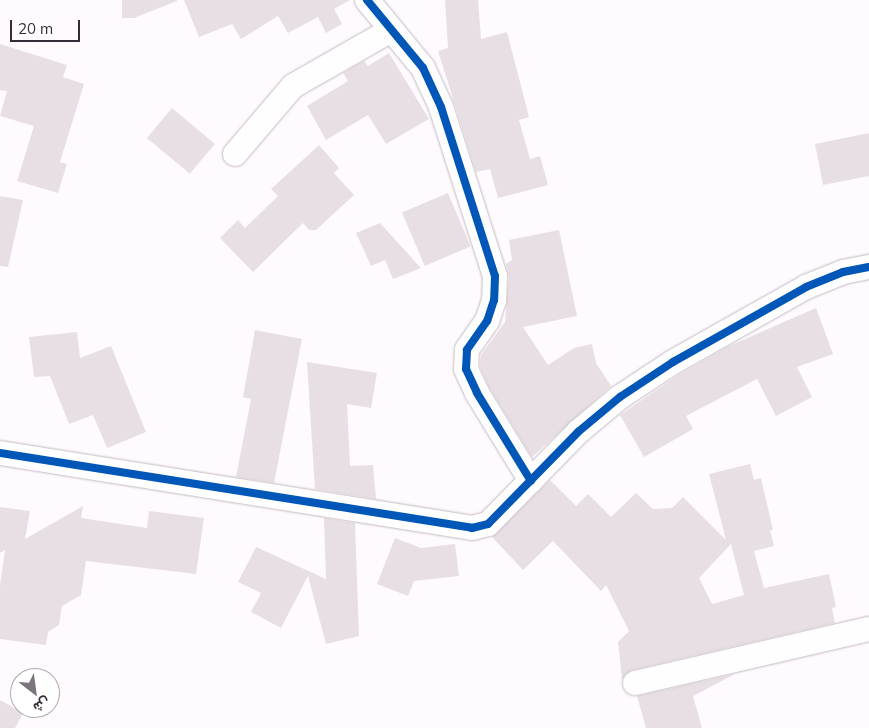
<!DOCTYPE html>
<meta charset="utf-8">
<style>
body{margin:0}
#map{position:relative;width:869px;height:728px;overflow:hidden;background:#fefafe;font-family:Mulish,Vazirmatn,sans-serif}
div>[style]{position:absolute}
[style*='--x']{left:calc(var(--x)*1px);top:calc(var(--y)*1px);width:calc(var(--w)*1px);rotate:calc(var(--a)*1deg)}
.building>*{inset:0;background:#e8dfe5;transform-origin:0 0}
.roads{filter:drop-shadow(0 0 1px #c2bbc2) drop-shadow(0 0 1px #c2bbc2)}
.street>*{height:24px;margin:-12px;padding:0 12px;transform-origin:12px;border-radius:12px;background:#fffeff}
.cycleway>*{height:8px;margin:-4px;padding:0 4px;transform-origin:4px;border-radius:4px;background:#0057b8}
span{translate:-50% -50%;white-space:nowrap;text-align:center;line-height:1.15;-webkit-text-stroke:4px #fff;paint-order:stroke}
.north{position:absolute;left:10px;top:668px;width:50px;height:50px;box-sizing:border-box;background:#fff;border:1px solid #afabaf;border-radius:50%;rotate:150deg;font-size:14px;font-weight:700;line-height:20px;text-align:center;color:#362c37}
.north::after{content:'';display:block;margin:auto;width:18px;height:22px;background:#7c747d;clip-path:polygon(50% 0,100% 100%,50% 72%,0 100%)}
.scale{position:absolute;left:10px;top:20px;width:70px;height:22px;box-sizing:border-box;border:2px solid #362c37;border-top:0;padding-left:6px;font-size:15px;line-height:18px;white-space:nowrap;color:#362c37;-webkit-text-stroke:4px #fff;paint-order:stroke}
</style>
<div id="map">
<div class="building">
<i style="clip-path:polygon(122px 0,177px 0,177px 1px,134px 18px,122px 18px)"></i>
<i style="clip-path:polygon(184px 0,350px 0,334px 9px,342px 24px,326px 33px,318px 17px,288px 33px,278px 16px,241px 39px,232px 24px,199px 37px)"></i>
<i style="clip-path:polygon(445px 0,478px 0,481px 39px,507px 32px,529px 117px,519px 120px,530px 159px,540px 156px,548px 185px,498px 198px,490px 169px,476px 172px,438px 51px,448px 48px)"></i>
<i style="clip-path:polygon(0 44px,67px 65px,63px 77px,84px 84px,60px 162px,67px 164px,58px 193px,17px 181px,34px 126px,0 116px,7px 91px,0 90px)"></i>
<i style="clip-path:polygon(389px 53px,429px 119px,386px 144px,368px 115px,326px 140px,307px 106px,348px 81px,343px 73px,364px 61px,368px 66px)"></i>
<i style="left:172px;top:108px;width:56px;height:39px;rotate:40deg"></i>
<i style="clip-path:polygon(869px 133px,869px 176px,823px 185px,815px 144px)"></i>
<i style="clip-path:polygon(319px 145px,339px 168px,334px 173px,354px 195px,316px 230px,309px 230px,303px 223px,253px 272px,220px 238px,238px 220px,245px 228px,278px 196px,271px 189px)"></i>
<i style="left:448px;top:193px;width:58px;height:50px;rotate:67deg"></i>
<i style="clip-path:polygon(0 196px,23px 200px,8px 267px,0 266px)"></i>
<i style="clip-path:polygon(380px 223px,421px 268px,393px 279px,385px 260px,371px 266px,356px 233px)"></i>
<i style="clip-path:polygon(559px 230px,577px 316px,523px 327px,548px 365px,574px 348px,592px 344px,596px 363px,611px 386px,532px 457px,489px 387px,480px 366px,481px 355px,505px 322px,509px 277px,506px 264px,512px 260px,509px 240px)"></i>
<i style="clip-path:polygon(816px 308px,833px 354px,797px 367px,812px 397px,776px 416px,757px 379px,686px 416px,693px 429px,644px 457px,620px 415px,680px 374px,729px 346px)"></i>
<i style="clip-path:polygon(255px 330px,302px 339px,274px 483px,236px 477px,251px 399px,243px 397px)"></i>
<i style="clip-path:polygon(77px 332px,80px 358px,111px 346px,146px 432px,107px 448px,93px 415px,69px 424px,50px 376px,34px 377px,29px 337px)"></i>
<i style="clip-path:polygon(307px 362px,377px 373px,371px 408px,347px 404px,350px 466px,373px 465px,376px 499px,315px 489px)"></i>
<i style="clip-path:polygon(evenodd,750px 464px,754px 480px,761px 478px,773px 530px,770px 530px,774px 546px,754px 551px,764px 588px,829px 574px,836px 607px,832px 608px,835px 623px,632px 670px,622px 679px,618px 642px,629px 631px,606px 585px,601px 591px,553px 541px,523px 570px,492px 537px,550px 480px,576px 506px,588px 494px,611px 517px,636px 493px,653px 509px,672px 508px,683px 497px,726px 540px,709px 474px,750px 464px,731px 544px,744px 595px,712px 604px,699px 578px,731px 544px)"></i>
<i style="clip-path:polygon(83px 506px,81px 518px,147px 528px,149px 511px,204px 518px,196px 574px,86px 561px,81px 595px,62px 606px,59px 625px,48px 632px,46px 645px,0 639px,0 585px,5px 550px,0 553px,0 507px,30px 511px,25px 539px)"></i>
<i style="clip-path:polygon(324px 518px,355px 523px,359px 636px,326px 644px,308px 576px,281px 628px,251px 612px,261px 593px,238px 582px,256px 547px,326px 579px)"></i>
<i style="clip-path:polygon(395px 538px,421px 548px,455px 544px,459px 576px,414px 581px,408px 596px,377px 584px)"></i>
<i style="clip-path:polygon(735px 674px,693px 696px,702px 728px,646px 728px,637px 696px)"></i>
<i style="clip-path:polygon(0 700px,23px 713px,15px 728px,0 728px)"></i>
</div>
<div class="roads">
<div class="street">
<i style="--x:367;--y:0;--w:88;--a:50.5"></i>
<i style="--x:423;--y:68;--w:43;--a:65.2"></i>
<i style="--x:441;--y:107;--w:177;--a:72.3"></i>
<i style="--x:495;--y:276;--w:24;--a:92"></i>
<i style="--x:494;--y:300;--w:22;--a:108"></i>
<i style="--x:487;--y:321;--w:35;--a:125"></i>
<i style="--x:467;--y:350;--w:19;--a:93"></i>
<i style="--x:466;--y:369;--w:26;--a:65"></i>
<i style="--x:477;--y:393;--w:103;--a:58.5"></i>
<i style="--x:235;--y:154;--w:89;--a:-49.5"></i>
<i style="--x:293;--y:86;--w:113;--a:-29.7"></i>
<i style="--x:0;--y:453;--w:478;--a:9"></i>
<i style="--x:472;--y:528;--w:16;--a:-14"></i>
<i style="--x:488;--y:524;--w:129;--a:-45.6"></i>
<i style="--x:578;--y:432;--w:55;--a:-39.8"></i>
<i style="--x:620;--y:397;--w:64;--a:-33.4"></i>
<i style="--x:673;--y:362;--w:153;--a:-29.4"></i>
<i style="--x:806;--y:287;--w:40;--a:-22"></i>
<i style="--x:843;--y:272;--w:26;--a:-11"></i>
<i style="--x:635;--y:683;--w:240;--a:-13"></i>
</div>
</div>
<div class="cycleway">
<i style="--x:367;--y:0;--w:88;--a:50.5"></i>
<i style="--x:423;--y:68;--w:43;--a:65.2"></i>
<i style="--x:441;--y:107;--w:177;--a:72.3"></i>
<i style="--x:495;--y:276;--w:24;--a:92"></i>
<i style="--x:494;--y:300;--w:22;--a:108"></i>
<i style="--x:487;--y:321;--w:35;--a:125"></i>
<i style="--x:467;--y:350;--w:19;--a:93"></i>
<i style="--x:466;--y:369;--w:26;--a:65"></i>
<i style="--x:477;--y:393;--w:103;--a:58.5"></i>
<i style="--x:0;--y:453;--w:478;--a:9"></i>
<i style="--x:472;--y:528;--w:16;--a:-14"></i>
<i style="--x:488;--y:524;--w:129;--a:-45.6"></i>
<i style="--x:578;--y:432;--w:55;--a:-39.8"></i>
<i style="--x:620;--y:397;--w:64;--a:-33.4"></i>
<i style="--x:673;--y:362;--w:153;--a:-29.4"></i>
<i style="--x:806;--y:287;--w:40;--a:-22"></i>
<i style="--x:843;--y:272;--w:26;--a:-11"></i>
</div>
<div class="north">ش</div>
<div class="scale">20 m</div>
</div>
